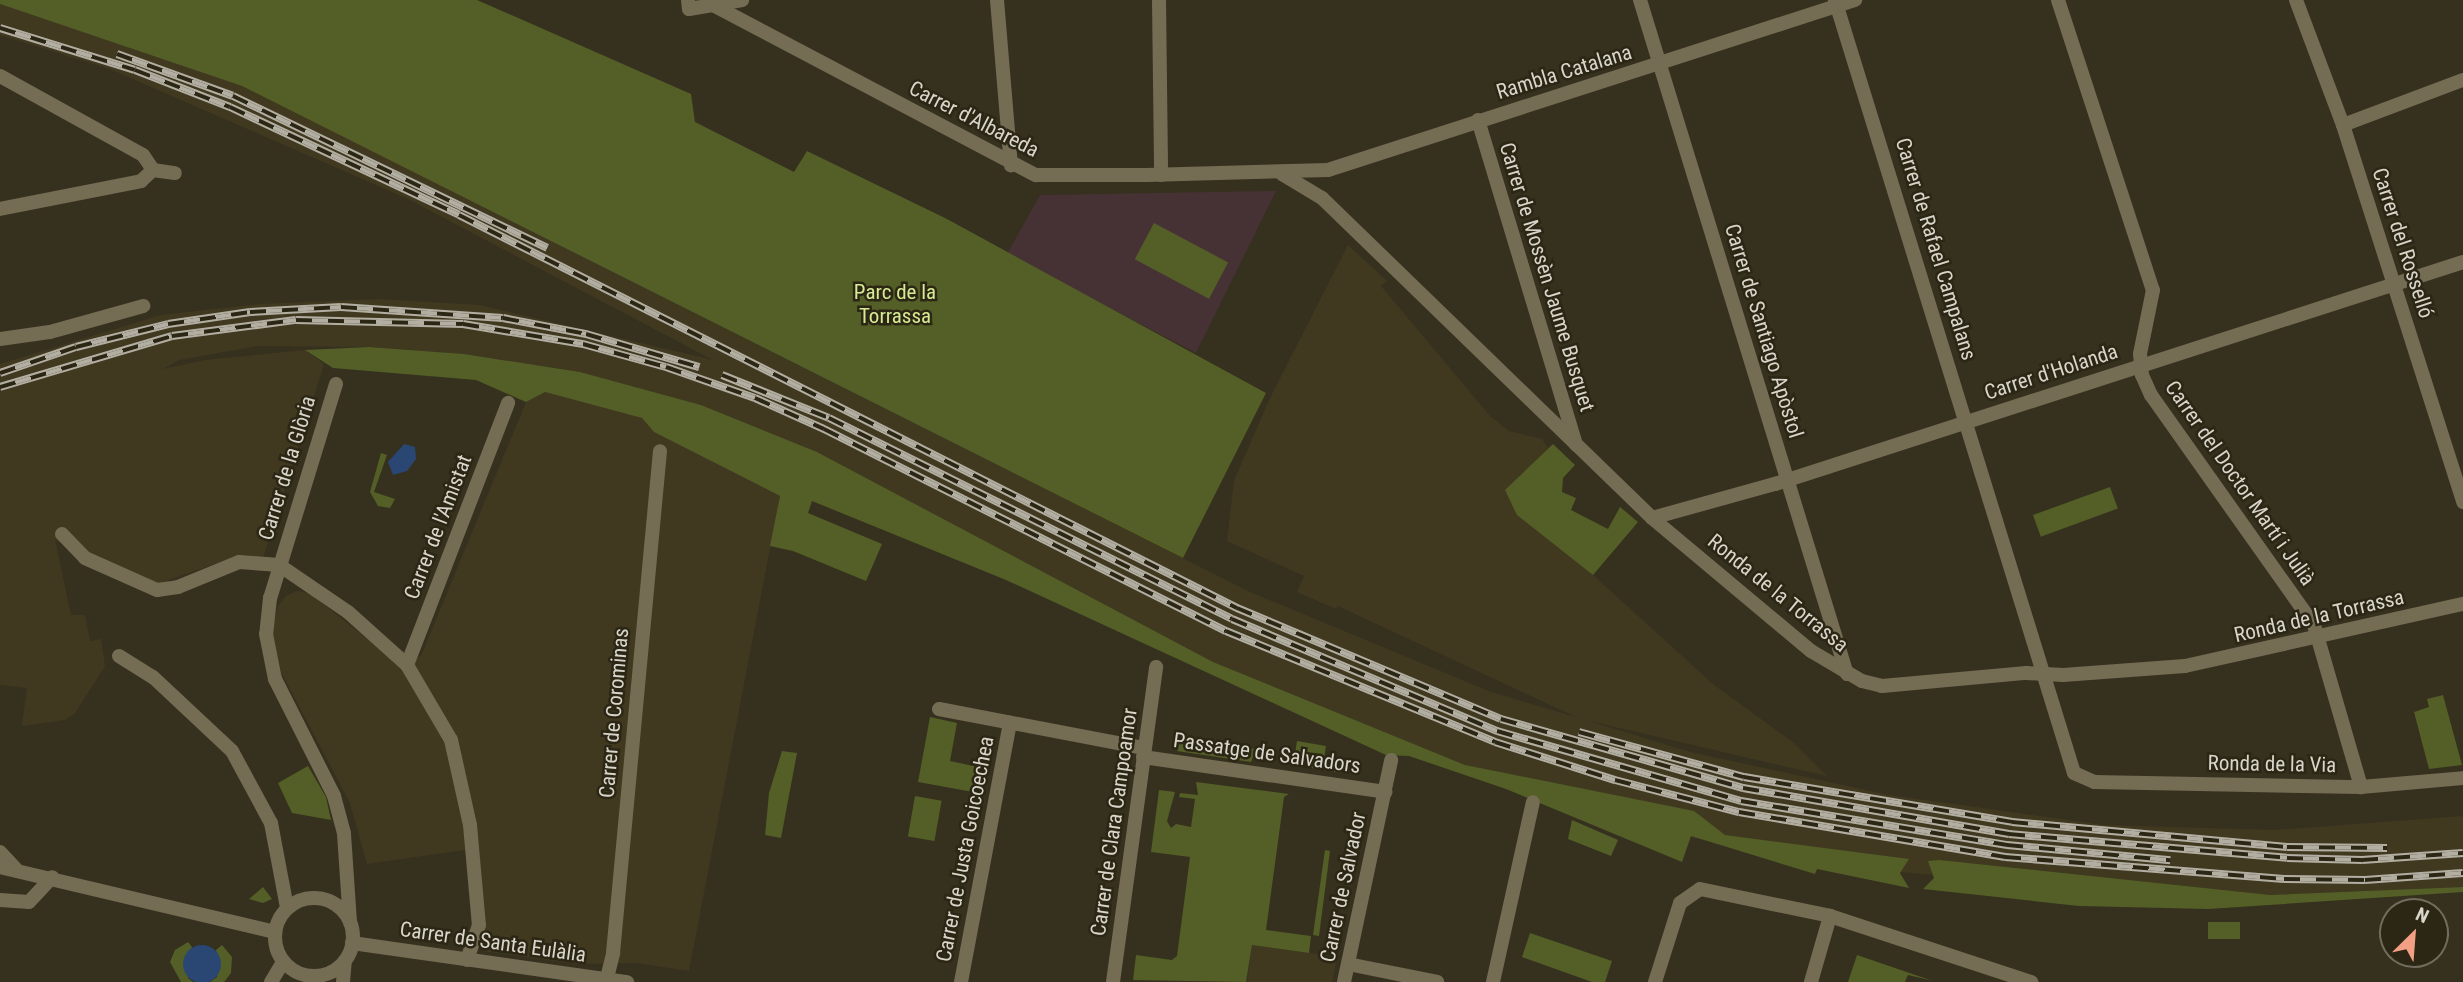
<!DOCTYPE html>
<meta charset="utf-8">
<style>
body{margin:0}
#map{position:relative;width:2463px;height:982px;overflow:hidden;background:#36301f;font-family:"Roboto Condensed",sans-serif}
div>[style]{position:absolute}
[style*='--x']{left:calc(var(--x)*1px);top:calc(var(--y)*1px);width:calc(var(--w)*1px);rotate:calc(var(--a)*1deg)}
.built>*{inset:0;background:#403920}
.education>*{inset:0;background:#463235}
.green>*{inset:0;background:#535f26;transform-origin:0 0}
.water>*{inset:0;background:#2a4673}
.round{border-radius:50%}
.minor>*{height:14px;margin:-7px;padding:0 7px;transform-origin:7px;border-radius:7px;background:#746c53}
.tertiary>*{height:14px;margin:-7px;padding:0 7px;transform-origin:7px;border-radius:7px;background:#746c53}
.tertiary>.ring{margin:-7px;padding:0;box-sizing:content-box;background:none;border:14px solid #746c53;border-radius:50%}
.rail>*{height:8px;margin-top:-4px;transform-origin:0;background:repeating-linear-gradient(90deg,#2c2615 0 16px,#b2aea2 0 32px);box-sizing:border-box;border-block:2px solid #b2aea2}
span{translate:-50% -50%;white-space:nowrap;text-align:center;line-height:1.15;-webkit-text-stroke:5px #2c2615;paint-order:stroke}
.street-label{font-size:21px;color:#d8d5ca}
.park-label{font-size:21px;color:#d6eb92}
.north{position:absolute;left:2379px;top:898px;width:70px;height:70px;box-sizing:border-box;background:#2c2615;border:2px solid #716c5d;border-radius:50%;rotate:25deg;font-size:19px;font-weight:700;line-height:28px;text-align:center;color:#d8d5ca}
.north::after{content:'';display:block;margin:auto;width:24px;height:32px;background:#f39f83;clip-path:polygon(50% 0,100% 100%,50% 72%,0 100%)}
</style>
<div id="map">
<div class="built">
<i style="clip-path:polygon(0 4px,242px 86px,1250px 592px,1491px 692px,1576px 717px,1338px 606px,1336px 609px,1297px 592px,1304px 576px,1227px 541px,1234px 481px,1269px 400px,1348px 245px,1387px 281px,1381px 286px,1490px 416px,1509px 431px,1542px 439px,1548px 448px,1513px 485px,1593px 575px,1714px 685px,1794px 743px,1827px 776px,1589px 721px,1690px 752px,1889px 795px,2103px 825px,2276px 830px,2463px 816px,2463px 887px,2270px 895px,2091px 888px,1865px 869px,1668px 833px,1465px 765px,1213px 662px,817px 452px,701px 405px,580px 372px,464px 354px,369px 347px,257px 346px,179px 360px,163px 369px,205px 360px,305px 350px,324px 364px,263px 558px,241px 555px,157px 584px,55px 540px,71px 615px,85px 615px,90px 641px,101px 639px,105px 666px,75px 713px,65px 720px,22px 726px,27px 688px,0 685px,0 364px,161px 315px,260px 304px,378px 299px,479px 305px,713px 360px,408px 199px,110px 69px,0 35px)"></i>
<i style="clip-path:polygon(545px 392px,642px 418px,654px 432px,780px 496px,689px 971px,637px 963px,577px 964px,483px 951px,478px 848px,367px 864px,350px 803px,282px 674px,271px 636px,278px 606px,286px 596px,297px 591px,309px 593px,398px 663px,421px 656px,526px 402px)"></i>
<i style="clip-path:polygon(1252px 945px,1337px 957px,1332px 982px,1247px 982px)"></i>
</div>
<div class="education">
<i style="clip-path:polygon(1276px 191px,1196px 353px,1007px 254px,1040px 195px)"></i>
</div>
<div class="green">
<i style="clip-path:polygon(0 0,477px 0,691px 94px,695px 122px,794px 172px,807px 151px,947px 219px,1266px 393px,1183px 558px,242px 86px,0 4px)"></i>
<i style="left:1154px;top:223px;width:84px;height:41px;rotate:28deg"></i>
<i style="clip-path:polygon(369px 347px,464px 354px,580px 372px,701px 405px,817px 452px,1213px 662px,1465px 765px,1694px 811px,1725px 835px,1909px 859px,1900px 873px,1909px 888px,1817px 869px,1815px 874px,1691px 836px,1682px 862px,1506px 789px,1409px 756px,1386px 755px,1006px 580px,812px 501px,808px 513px,882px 544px,866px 581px,793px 551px,770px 546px,780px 496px,654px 432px,642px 418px,545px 392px,526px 402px,476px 380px,333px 368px,305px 350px)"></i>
<i style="clip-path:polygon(1553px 444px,1575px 465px,1563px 478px,1562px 492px,1576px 498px,1571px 510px,1608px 529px,1620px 507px,1638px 522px,1593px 575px,1517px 515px,1505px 490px)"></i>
<i style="clip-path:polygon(381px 453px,387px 455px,374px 492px,395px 499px,390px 508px,378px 506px,370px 492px)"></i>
<i style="left:2110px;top:487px;width:23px;height:82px;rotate:70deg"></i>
<i style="clip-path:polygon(2443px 695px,2462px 765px,2429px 769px,2414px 712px,2429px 707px,2427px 699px)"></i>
<i style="clip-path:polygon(930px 717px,957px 723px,950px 761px,978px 767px,973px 792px,918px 782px)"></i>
<i style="clip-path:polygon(1179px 739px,1225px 745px,1256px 749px,1251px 762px,1177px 751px)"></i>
<i style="clip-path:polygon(1297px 741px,1326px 746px,1324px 759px,1343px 762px,1341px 773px,1306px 767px,1307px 756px,1295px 754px)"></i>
<i style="clip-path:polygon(782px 751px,797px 753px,781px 838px,765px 835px,769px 793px)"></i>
<i style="clip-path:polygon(308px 766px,326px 797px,331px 820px,292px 813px,278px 783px)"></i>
<i style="clip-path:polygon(1196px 782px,1289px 794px,1284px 797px,1266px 930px,1311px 936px,1309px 953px,1252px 945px,1246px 982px,1133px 980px,1136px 955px,1172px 960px,1177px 956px,1190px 857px,1151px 852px,1159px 790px,1175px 792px,1167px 821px,1171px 828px,1176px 824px,1191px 827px,1195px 799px,1179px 797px,1180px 793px,1198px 795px)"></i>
<i style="left:915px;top:796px;width:27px;height:41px;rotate:10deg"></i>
<i style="clip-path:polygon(1572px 820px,1618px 840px,1611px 856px,1568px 839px)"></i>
<i style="clip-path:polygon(1325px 850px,1330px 851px,1319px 936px,1313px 935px)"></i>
<i style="clip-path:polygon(1939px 860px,2270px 895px,2463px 887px,2463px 892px,2209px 909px,2079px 906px,1923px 889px,1934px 878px,1928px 861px)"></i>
<i style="clip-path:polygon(263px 887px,272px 899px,263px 903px,249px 899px)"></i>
<i style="left:2208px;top:922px;width:32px;height:17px"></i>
<i style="clip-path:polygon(1530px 933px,1612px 961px,1605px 982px,1592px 982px,1522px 957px)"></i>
<i style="clip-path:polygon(188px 942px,192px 947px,188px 978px,193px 982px,181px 982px,170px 962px,175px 950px)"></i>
<i style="clip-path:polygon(222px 945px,232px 957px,231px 973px,224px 982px,210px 982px,217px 977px,216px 950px)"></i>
<i style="clip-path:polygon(1857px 955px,1930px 980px,1938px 982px,1908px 975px,1905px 982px,1848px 982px)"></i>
</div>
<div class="water">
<i style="clip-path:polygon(404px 444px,415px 447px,416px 459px,407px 471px,393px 475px,388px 462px)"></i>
<i class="round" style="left:183px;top:945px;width:38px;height:38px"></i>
</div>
<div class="minor">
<i style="--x:688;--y:0;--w:9;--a:84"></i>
<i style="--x:689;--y:9;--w:54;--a:-9.6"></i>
<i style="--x:997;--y:0;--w:166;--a:85.2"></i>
<i style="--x:1159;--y:0;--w:175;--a:89.3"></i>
<i style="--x:1640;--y:0;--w:705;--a:72.93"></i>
<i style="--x:1835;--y:0;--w:809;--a:72.82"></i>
<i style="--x:2074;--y:773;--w:22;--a:24"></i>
<i style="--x:2094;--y:782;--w:267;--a:1.1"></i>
<i style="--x:2361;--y:787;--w:102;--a:-5"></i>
<i style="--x:2058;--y:0;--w:305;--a:71.9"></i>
<i style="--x:2153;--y:290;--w:65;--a:101.5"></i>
<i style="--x:2140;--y:354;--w:21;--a:85"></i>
<i style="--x:2142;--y:375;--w:22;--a:66"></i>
<i style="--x:2151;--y:395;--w:282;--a:54.7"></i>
<i style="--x:2314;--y:625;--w:169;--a:73.8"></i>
<i style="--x:2296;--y:0;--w:134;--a:69.4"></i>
<i style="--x:2343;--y:125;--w:396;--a:72.3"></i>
<i style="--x:713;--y:5;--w:365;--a:27.8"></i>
<i style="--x:1036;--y:175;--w:111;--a:0"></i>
<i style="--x:1147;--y:175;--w:181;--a:-1.6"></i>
<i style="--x:1328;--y:170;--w:554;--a:-17.88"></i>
<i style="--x:0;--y:76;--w:163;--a:28.9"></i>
<i style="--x:143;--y:155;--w:18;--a:56"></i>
<i style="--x:1478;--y:120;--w:339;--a:73.2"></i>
<i style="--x:2343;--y:125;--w:128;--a:-20.6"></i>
<i style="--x:153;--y:170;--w:22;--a:8"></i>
<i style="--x:1282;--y:174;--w:47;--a:31"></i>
<i style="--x:1322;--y:198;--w:460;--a:44.1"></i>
<i style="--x:1652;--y:518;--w:207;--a:39.9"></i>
<i style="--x:1811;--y:651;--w:59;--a:30.5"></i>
<i style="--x:1862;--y:681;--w:21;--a:14"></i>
<i style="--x:1882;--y:686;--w:145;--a:-5.2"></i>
<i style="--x:2026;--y:673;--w:37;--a:3"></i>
<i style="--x:2063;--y:675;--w:122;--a:-4.2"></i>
<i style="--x:2185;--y:666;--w:285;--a:-12.6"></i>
<i style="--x:0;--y:209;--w:144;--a:-11.2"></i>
<i style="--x:141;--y:181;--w:16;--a:-43"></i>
<i style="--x:0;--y:339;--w:50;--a:-8"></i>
<i style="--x:50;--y:332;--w:97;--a:-15.6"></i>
<i style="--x:336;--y:384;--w:224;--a:107.1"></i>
<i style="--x:270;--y:598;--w:36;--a:96"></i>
<i style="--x:266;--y:634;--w:46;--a:78.7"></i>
<i style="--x:275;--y:679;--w:131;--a:63.2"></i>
<i style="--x:334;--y:796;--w:39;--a:75"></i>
<i style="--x:344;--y:834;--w:89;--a:86.1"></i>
<i style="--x:1652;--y:518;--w:128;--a:-15.5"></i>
<i style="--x:1775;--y:484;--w:723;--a:-17.88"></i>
<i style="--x:62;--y:534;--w:33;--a:46"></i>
<i style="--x:85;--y:558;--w:79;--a:24"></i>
<i style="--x:157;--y:590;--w:21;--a:-8"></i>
<i style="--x:178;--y:587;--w:66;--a:-22.3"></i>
<i style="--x:239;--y:562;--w:40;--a:4.3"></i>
<i style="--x:279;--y:565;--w:83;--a:34.3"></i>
<i style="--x:348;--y:612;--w:79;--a:41.9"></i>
<i style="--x:407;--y:665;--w:87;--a:59.6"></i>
<i style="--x:451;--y:740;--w:87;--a:77.4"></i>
<i style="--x:470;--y:825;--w:100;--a:84.9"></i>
<i style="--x:479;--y:925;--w:37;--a:109"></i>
<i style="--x:119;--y:656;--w:40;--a:32"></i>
<i style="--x:153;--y:677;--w:108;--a:43.1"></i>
<i style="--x:232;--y:751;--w:82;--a:61.6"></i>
<i style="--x:271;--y:823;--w:86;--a:79.3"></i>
<i style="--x:407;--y:665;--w:281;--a:-68.9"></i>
<i style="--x:939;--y:709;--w:209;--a:10.8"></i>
<i style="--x:1143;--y:757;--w:245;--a:8.2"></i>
<i style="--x:0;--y:852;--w:23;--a:47"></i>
<i style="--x:0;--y:900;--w:29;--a:4"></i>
<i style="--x:29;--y:902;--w:34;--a:-47"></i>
<i style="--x:1348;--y:964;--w:91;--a:11.4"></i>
<i style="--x:271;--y:982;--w:23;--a:-59"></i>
<i style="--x:606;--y:982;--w:30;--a:-76"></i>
<i style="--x:613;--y:953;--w:504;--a:-84.65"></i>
<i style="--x:961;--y:982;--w:264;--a:-79.3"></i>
<i style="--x:1113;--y:982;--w:318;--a:-82.2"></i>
<i style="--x:1344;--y:982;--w:227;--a:-78"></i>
<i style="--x:1493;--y:982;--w:184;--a:-77.5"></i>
<i style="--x:1655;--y:982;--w:83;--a:-72.4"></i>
<i style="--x:1680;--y:903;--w:24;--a:-35"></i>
<i style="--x:1700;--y:889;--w:133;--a:11.7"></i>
<i style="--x:1830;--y:916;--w:212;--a:18.2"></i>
<i style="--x:1811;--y:982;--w:69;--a:-73.9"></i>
</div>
<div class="tertiary">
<i style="--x:0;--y:867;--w:282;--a:13.3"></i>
<i class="ring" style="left:275px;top:898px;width:64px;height:64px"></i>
<i style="--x:352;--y:943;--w:278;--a:8.1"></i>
<i style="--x:343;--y:982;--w:21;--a:-85"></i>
</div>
<div class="rail">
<i style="--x:0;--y:28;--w:141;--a:17.3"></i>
<i style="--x:135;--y:70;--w:102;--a:21.3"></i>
<i style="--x:230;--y:107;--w:253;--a:25.2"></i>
<i style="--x:459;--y:215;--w:872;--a:26.8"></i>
<i style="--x:1237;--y:608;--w:286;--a:22.8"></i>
<i style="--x:1501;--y:719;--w:252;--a:15.9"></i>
<i style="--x:1743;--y:788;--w:270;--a:9.8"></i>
<i style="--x:2009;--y:834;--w:279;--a:4.9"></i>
<i style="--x:2287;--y:858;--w:75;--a:1.5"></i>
<i style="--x:2362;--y:860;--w:101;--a:-4"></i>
<i style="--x:117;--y:54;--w:123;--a:19.9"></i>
<i style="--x:233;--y:96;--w:349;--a:25.8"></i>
<i style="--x:0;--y:373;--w:80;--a:-18.9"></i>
<i style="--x:76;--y:347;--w:95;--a:-14"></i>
<i style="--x:168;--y:324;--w:83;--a:-8.3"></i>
<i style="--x:250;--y:312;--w:91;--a:-3.1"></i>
<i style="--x:341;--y:307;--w:162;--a:3.9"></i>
<i style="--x:503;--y:318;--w:85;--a:10.9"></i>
<i style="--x:586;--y:334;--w:118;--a:16.3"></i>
<i style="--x:722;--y:375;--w:115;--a:21.9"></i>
<i style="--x:829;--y:418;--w:450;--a:26.5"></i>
<i style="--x:1232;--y:619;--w:288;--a:22.9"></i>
<i style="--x:1497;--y:731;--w:254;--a:16"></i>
<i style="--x:1741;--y:801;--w:270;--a:9.4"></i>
<i style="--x:2007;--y:845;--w:164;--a:5.3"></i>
<i style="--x:0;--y:387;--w:179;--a:-16.5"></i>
<i style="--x:172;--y:336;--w:125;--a:-7.4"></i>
<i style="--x:296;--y:320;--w:167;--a:1.4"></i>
<i style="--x:463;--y:324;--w:122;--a:9.5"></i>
<i style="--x:583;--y:344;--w:86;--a:15.5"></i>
<i style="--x:666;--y:367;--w:94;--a:19.2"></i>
<i style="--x:755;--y:398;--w:76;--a:24.2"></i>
<i style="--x:824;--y:429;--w:450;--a:26.7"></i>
<i style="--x:1226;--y:631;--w:291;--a:22.4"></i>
<i style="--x:1495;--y:742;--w:126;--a:17.6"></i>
<i style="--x:1615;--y:780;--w:128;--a:14.5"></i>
<i style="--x:1739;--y:812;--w:270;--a:9.6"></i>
<i style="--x:2005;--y:857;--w:280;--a:4.5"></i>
<i style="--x:2284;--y:879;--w:81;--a:0.7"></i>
<i style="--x:2365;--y:880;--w:98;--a:-4.1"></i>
<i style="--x:1579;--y:732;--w:171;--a:15.3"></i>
<i style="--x:1744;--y:777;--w:272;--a:9.5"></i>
<i style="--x:2012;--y:822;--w:276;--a:5.2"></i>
<i style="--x:2287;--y:847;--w:100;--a:0.6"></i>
</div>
<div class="street-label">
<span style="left:1564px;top:72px;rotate:-17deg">Rambla Catalana</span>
<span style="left:974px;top:119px;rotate:27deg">Carrer d'Albareda</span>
<span style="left:2403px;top:243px;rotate:72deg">Carrer del Rosselló</span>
<span style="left:1936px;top:249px;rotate:73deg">Carrer de Rafael Campalans</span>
<span style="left:1547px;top:277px;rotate:73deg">Carrer de Mossèn Jaume Busquet</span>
<span style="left:1764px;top:331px;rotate:73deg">Carrer de Santiago Apòstol</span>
<span style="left:2051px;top:372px;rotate:-18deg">Carrer d'Holanda</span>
<span style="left:287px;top:468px;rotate:-73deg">Carrer de la Glòria</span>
<span style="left:2240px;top:483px;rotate:55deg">Carrer del Doctor Martí i Julià</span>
<span style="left:438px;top:527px;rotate:-69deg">Carrer de l'Amistat</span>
<span style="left:1778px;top:593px;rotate:39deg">Ronda de la Torrassa</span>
<span style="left:2319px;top:616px;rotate:-13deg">Ronda de la Torrassa</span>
<span style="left:614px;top:713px;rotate:-85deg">Carrer de Corominas</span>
<span style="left:1267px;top:753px;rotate:8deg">Passatge de Salvadors</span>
<span style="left:2272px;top:764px;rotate:1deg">Ronda de la Via</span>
<span style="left:1114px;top:822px;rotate:-82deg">Carrer de Clara Campoamor</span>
<span style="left:965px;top:849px;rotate:-79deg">Carrer de Justa Goicoechea</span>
<span style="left:1343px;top:887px;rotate:-78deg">Carrer de Salvador</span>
<span style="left:493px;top:942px;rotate:8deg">Carrer de Santa Eulàlia</span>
</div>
<div class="park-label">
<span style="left:895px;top:304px">Parc de la<br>Torrassa</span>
</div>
<div class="north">N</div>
</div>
